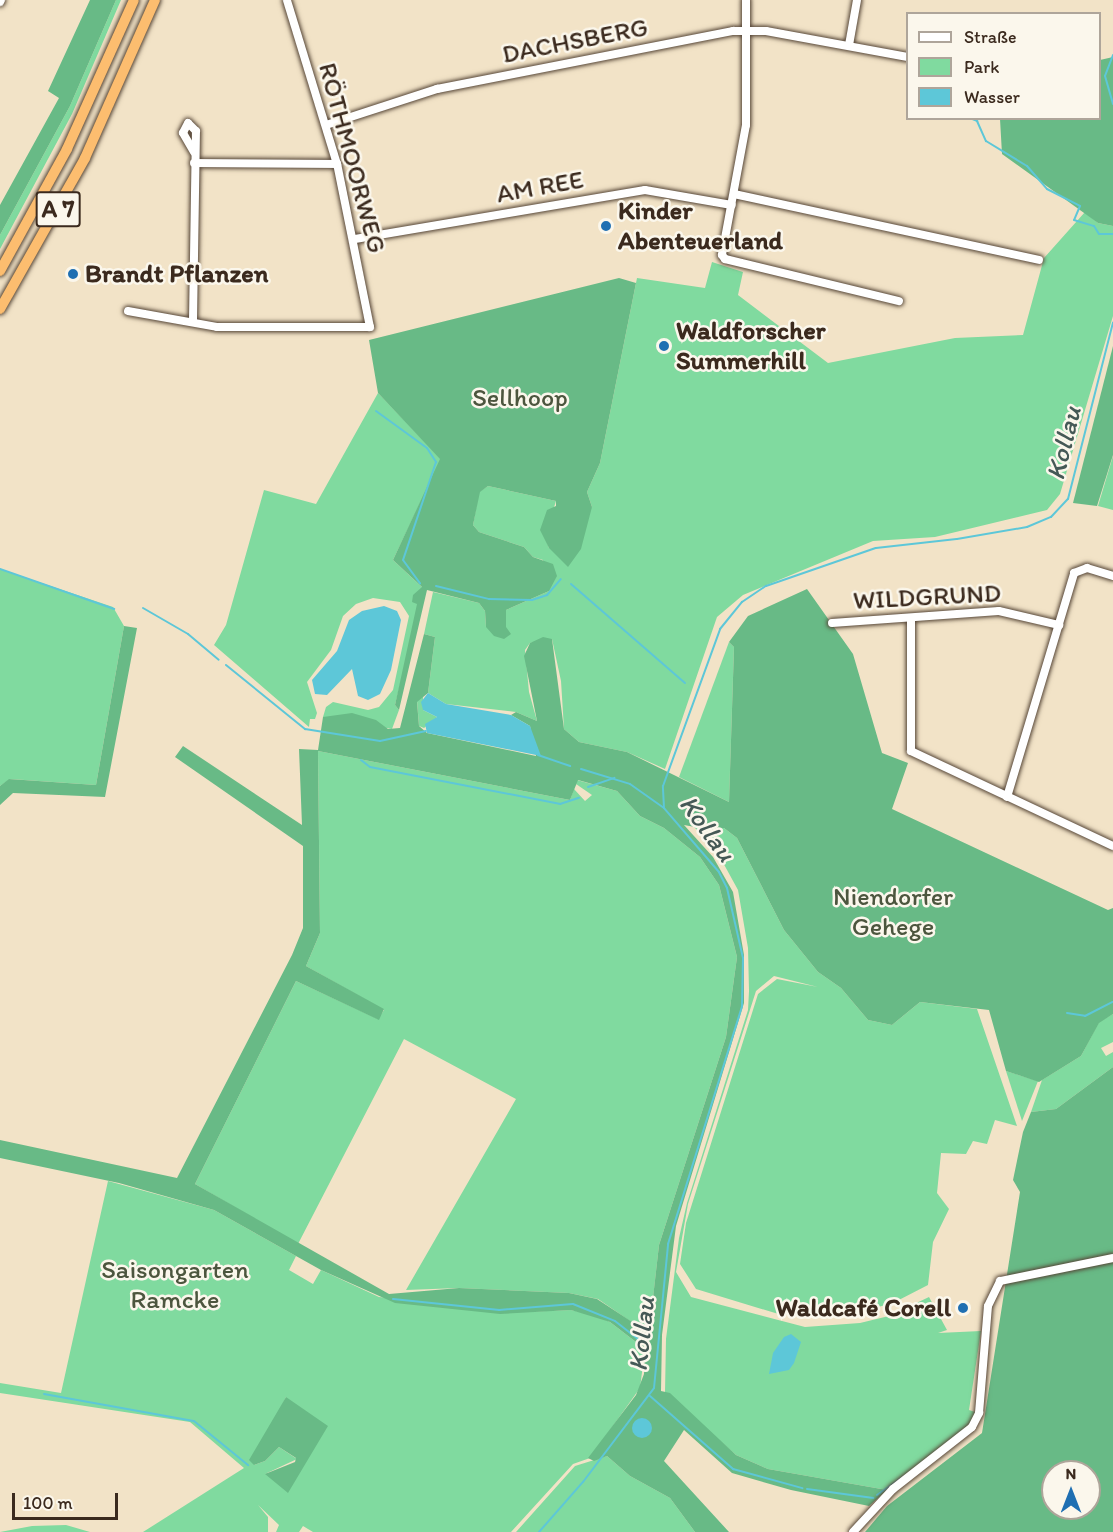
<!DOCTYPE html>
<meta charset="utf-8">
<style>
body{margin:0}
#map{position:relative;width:1113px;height:1532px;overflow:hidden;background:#f2e3c7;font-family:Itim,sans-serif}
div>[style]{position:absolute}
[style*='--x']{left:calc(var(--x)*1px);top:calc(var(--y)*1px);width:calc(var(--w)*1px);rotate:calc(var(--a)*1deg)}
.green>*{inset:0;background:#80da9f}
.forest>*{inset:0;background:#68ba86}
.water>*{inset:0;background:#5dc7d8}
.round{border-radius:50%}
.stream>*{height:2px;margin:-1px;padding:0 1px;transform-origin:1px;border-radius:1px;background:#5dc7d8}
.roads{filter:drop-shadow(0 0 2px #564637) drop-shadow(0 0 2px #564637)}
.minor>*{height:8px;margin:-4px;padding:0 4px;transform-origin:4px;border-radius:4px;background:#fff}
.highway>*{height:10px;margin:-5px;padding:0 5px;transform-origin:5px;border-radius:5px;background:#fcbd6f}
.dots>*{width:16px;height:16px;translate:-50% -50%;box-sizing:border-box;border:3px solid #fbf7ec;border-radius:50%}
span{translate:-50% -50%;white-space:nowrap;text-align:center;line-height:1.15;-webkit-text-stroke:5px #fbf7ec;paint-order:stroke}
.shield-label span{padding:2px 4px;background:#fbf7ec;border:2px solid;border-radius:4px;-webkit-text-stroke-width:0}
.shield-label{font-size:24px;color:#3b2a1e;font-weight:700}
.street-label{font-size:26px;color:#3b2a1e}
.poi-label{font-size:26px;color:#3b2a1e;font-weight:700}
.left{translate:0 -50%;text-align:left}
.right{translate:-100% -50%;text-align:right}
.park-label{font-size:26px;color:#4c563e}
.water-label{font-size:27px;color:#455956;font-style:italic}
.legend{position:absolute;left:906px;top:12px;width:195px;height:108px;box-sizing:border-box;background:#fbf7ec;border:2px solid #aea59a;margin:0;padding:8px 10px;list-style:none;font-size:18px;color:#3b2a1e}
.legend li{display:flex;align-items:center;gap:12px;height:30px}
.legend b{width:30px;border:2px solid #aea59a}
.north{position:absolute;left:1041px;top:1460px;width:60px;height:60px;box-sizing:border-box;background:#fbf7ec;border:2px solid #aea59a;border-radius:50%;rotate:0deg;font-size:16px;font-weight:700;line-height:24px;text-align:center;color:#3b2a1e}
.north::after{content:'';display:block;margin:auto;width:21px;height:27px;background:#1f6fb2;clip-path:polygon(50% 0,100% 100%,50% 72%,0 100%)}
.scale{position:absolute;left:12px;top:1493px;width:106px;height:27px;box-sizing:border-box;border:3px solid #3b2a1e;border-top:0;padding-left:8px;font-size:18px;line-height:21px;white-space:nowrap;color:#3b2a1e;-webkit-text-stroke:4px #fbf7ec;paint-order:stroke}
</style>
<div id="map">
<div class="green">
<i style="clip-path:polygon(116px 0,121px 0,72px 114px,0 249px,0 235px,70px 106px)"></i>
<i style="clip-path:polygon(1085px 212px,1098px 223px,1113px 226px,1113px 316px,1060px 494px,1047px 510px,935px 537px,873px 541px,743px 595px,717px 617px,665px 769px,627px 752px,579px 742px,564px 729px,561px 681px,552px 639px,530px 643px,525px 650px,529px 692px,537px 721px,516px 712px,446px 704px,428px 693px,435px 637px,424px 634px,433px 592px,479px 603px,485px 611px,486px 627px,506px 628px,506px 610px,549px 591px,543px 560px,533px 557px,524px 547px,479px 532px,473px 525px,479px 492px,488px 486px,556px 501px,545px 536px,549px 548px,592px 507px,587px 492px,600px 463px,637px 278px,705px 288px,712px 262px,743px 272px,738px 295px,828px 363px,955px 338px,1023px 335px,1044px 258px)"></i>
<i style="clip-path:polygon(378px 393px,441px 459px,393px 560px,424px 589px,395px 705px,399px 710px,392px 729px,323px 717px,326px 707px,333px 702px,368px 710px,379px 707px,393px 690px,409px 616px,400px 602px,373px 598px,356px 604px,343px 616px,331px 650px,307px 682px,317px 713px,315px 719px,310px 719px,309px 727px,214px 645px,226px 625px,264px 490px,316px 504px)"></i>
<i style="clip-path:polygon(1113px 456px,1113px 510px,1098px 506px)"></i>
<i style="clip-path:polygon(0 569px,113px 607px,124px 626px,96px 785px,10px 779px,0 786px)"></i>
<i style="clip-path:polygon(729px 642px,734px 647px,729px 802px,679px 777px)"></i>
<i style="clip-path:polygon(423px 695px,423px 710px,437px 717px,424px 728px,419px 726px,417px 701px)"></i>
<i style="clip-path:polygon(318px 751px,570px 800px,574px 789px,585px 801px,592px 795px,576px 784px,577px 780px,617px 791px,640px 816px,664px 828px,700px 857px,719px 885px,737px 957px,726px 1037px,659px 1245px,649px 1334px,598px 1299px,569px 1293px,459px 1288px,406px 1290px,516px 1099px,404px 1039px,298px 1244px,195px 1184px,296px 981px,378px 1019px,384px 1010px,306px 966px,320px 933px)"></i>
<i style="clip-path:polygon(694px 827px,724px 828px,737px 838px,784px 930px,818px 972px,841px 988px,868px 1020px,892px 1025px,920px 1002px,977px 1009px,1017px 1126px,995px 1120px,987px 1144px,973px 1141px,966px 1154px,941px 1153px,937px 1193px,949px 1209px,933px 1242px,928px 1285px,893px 1303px,848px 1315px,816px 1317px,800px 1302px,785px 1316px,696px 1289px,680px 1264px,686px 1223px,758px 994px,777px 979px,818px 987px,774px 976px,756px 991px,688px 1204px,676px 1272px,691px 1297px,805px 1327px,860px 1323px,889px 1316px,929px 1297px,947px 1330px,938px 1333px,981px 1331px,969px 1410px,975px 1412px,969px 1425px,887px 1490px,768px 1469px,736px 1455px,665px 1392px,666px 1339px,679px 1238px,687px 1203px,748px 1010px,749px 991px,748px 948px,738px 890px,715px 848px)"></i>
<i style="clip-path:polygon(1113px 1014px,1113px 1042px,1101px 1048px,1106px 1056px,1113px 1052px,1113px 1067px,1056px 1109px,1031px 1112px,1042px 1080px,1081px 1056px,1099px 1022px)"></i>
<i style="clip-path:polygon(1006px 1071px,1038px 1081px,1022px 1121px)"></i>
<i style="clip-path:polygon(evenodd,108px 1181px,214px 1210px,296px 1256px,289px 1270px,313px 1284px,321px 1270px,379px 1297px,522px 1312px,571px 1310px,594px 1315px,610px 1322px,645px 1349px,640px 1388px,590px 1458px,573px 1464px,511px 1532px,313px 1532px,303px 1526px,299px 1532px,276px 1532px,279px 1525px,258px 1505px,268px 1517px,268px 1532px,143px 1532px,244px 1468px,190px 1422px,0 1393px,0 1383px,61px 1393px,108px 1181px,286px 1397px,304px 1464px,265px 1474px,297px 1459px,279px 1447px,265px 1461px,254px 1465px,286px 1397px)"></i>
<i style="clip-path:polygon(607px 1456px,630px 1476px,670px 1498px,695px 1532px,516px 1532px,575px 1466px)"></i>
<i style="clip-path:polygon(66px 1525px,90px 1532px,0 1532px,32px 1526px)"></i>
</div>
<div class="forest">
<i style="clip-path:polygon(90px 0,116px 0,70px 106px,0 235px,0 205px,59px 98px,48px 91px)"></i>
<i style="clip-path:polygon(1113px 57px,1113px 226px,1098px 223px,1002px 154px,1000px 119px,1100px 118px,1100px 60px)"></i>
<i style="clip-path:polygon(619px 278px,636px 283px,600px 463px,587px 492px,592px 507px,581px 549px,568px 567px,549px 548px,540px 530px,547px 510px,556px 506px,556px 501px,488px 486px,480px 492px,473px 525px,479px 532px,524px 547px,533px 557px,553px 564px,557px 576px,549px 591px,506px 610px,506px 627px,511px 634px,504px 639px,494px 636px,486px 627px,485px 611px,479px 603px,427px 590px,399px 710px,395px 705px,417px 604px,412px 602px,413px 595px,422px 587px,393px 560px,440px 459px,378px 393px,369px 340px)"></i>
<i style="clip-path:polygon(1113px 346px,1113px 455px,1097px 506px,1073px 503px)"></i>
<i style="clip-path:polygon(evenodd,807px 589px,853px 654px,882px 753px,908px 763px,892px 809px,1108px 910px,1113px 908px,1113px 1014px,1099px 1023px,1081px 1056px,1039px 1082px,1006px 1071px,989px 1010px,920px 1002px,892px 1025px,868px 1020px,841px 988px,818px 972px,784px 930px,737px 838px,724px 828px,711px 830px,684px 825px,713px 857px,733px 892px,744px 955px,744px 1003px,676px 1226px,662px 1335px,661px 1391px,670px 1393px,736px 1455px,768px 1469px,887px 1490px,869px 1506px,791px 1490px,732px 1473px,684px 1430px,664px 1461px,729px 1532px,695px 1532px,670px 1498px,630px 1476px,607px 1456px,594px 1461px,588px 1458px,636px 1395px,644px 1374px,645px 1349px,610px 1322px,571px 1310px,500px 1314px,395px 1303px,321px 1270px,214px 1210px,119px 1183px,0 1158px,0 1140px,177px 1178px,292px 955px,303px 928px,303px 846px,175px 757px,183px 746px,302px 825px,299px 749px,318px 750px,323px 717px,352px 713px,376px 720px,388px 729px,400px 728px,424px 634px,435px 637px,428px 693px,417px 702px,419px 726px,427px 733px,536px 756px,530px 726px,511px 715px,516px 712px,537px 721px,524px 656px,530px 643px,543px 637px,552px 639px,564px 729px,579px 742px,627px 752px,729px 802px,734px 647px,729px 642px,748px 616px,807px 589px,318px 751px,570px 800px,578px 780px,617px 791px,640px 816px,664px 828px,700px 857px,719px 885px,737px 957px,726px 1037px,659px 1245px,649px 1333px,597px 1299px,569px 1293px,459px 1288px,389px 1294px,195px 1184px,296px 981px,379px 1020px,384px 1009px,306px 966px,320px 933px,318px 751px)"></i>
<i style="clip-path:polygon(124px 626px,137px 628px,105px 797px,13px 793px,0 805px,0 786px,9px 779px,96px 785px)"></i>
<i style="clip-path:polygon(evenodd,1113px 1067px,1113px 1532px,865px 1532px,887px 1506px,982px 1433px,1020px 1192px,1013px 1180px,1023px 1132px,1031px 1112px,1056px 1109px,1113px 1067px,1053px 1472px,1089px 1472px,1089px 1508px,1053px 1508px,1053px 1472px)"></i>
<i style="clip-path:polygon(286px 1397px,328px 1426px,288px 1493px,265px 1474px,295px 1462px,296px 1458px,279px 1447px,265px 1461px,254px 1465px,249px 1460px)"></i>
</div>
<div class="water">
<i style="clip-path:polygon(384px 606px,397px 611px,401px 620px,391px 670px,380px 694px,368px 700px,358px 696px,352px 669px,327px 695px,315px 694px,312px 680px,337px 651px,349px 620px,362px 611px)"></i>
<i style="clip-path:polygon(428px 693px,446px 704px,511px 715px,530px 726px,541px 756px,427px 733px,425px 724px,437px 717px,423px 710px,421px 702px)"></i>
<i style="clip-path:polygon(791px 1334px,801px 1342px,794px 1363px,789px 1370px,769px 1374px,773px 1353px,784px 1337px)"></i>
<i class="round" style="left:632px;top:1418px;width:20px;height:20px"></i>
</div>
<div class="stream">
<i style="--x:1113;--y:55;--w:22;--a:111"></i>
<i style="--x:1105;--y:76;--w:29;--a:74"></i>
<i style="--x:970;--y:118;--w:8;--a:23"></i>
<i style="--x:977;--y:121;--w:22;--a:66"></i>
<i style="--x:986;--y:141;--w:48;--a:31.4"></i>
<i style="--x:1027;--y:166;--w:30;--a:49"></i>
<i style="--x:1047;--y:189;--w:37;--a:27"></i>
<i style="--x:1080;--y:206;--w:15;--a:113"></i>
<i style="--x:1074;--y:220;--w:21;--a:17"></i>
<i style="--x:1094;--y:226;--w:9;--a:58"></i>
<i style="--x:1099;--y:234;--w:14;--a:0"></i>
<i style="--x:376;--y:411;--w:63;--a:36"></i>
<i style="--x:427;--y:448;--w:17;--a:57"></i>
<i style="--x:436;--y:462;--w:103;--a:108.6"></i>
<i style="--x:403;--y:560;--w:29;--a:54"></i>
<i style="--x:0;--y:569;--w:121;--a:19.3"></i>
<i style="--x:571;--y:584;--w:151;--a:41"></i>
<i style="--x:436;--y:586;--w:55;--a:13.8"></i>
<i style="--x:489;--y:599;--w:43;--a:1.3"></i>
<i style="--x:532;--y:600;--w:16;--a:-18"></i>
<i style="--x:547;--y:595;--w:21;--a:-49"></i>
<i style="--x:143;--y:608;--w:52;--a:30"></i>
<i style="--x:188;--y:634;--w:40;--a:40"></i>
<i style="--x:226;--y:665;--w:102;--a:39"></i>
<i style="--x:305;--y:729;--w:76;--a:9.1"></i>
<i style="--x:380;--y:741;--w:47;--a:-12.3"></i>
<i style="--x:538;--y:755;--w:34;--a:19"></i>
<i style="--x:361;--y:760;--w:11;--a:38"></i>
<i style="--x:370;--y:767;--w:194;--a:11"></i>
<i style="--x:560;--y:804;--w:20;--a:-18"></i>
<i style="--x:581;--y:769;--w:51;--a:17"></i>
<i style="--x:630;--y:784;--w:42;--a:35.2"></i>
<i style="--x:588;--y:787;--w:28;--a:-19"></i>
<i style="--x:1067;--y:1013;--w:18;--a:9"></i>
<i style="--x:1085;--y:1016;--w:31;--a:-27"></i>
<i style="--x:393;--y:1299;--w:107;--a:5.9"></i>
<i style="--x:499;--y:1310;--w:74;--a:-4.6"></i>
<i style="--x:573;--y:1304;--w:45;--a:22"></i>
<i style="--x:615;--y:1321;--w:36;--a:38"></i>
<i style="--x:44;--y:1394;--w:152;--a:10.2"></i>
<i style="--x:194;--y:1421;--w:70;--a:39.2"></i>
<i style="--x:650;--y:1396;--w:111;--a:41.3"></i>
<i style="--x:733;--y:1469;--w:72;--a:15.4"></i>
<i style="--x:807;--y:1489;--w:67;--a:7.8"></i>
<i style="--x:877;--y:1495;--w:32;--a:-35"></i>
<i style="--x:539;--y:1532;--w:67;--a:-48.7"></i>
<i style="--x:583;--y:1482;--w:118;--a:-52.9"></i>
<i style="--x:654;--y:1388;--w:145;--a:-84.4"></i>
<i style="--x:668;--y:1244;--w:249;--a:-72.7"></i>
<i style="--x:742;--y:1006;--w:48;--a:-88.8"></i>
<i style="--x:743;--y:958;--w:72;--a:-102.9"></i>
<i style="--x:727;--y:888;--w:18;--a:-117"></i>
<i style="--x:719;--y:872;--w:84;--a:-130.7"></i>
<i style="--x:664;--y:808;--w:22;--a:-93"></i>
<i style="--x:663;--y:786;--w:167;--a:-70"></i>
<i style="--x:720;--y:629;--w:35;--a:-51"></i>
<i style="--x:742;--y:602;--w:29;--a:-34"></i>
<i style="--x:766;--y:586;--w:116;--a:-19.1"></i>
<i style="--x:876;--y:548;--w:81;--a:-6.3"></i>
<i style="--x:957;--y:539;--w:71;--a:-9.7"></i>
<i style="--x:1027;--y:527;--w:26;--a:-23"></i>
<i style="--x:1051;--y:517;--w:25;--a:-47"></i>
<i style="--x:1068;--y:499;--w:182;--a:-75.7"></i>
</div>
<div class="roads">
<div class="minor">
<i style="--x:746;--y:0;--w:125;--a:90"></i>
<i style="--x:746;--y:125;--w:132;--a:100.5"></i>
<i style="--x:722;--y:255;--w:5;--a:53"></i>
<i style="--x:725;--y:259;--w:179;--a:13.6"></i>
<i style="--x:0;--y:2;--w:2;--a:-63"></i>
<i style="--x:849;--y:45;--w:46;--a:-79.9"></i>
<i style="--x:326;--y:125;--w:117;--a:-18"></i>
<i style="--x:437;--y:89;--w:302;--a:-11.1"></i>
<i style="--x:733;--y:31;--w:33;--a:0"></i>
<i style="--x:766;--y:31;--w:144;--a:10.4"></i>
<i style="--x:194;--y:163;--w:143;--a:0.4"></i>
<i style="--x:734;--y:194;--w:312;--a:12.2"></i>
<i style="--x:355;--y:239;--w:294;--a:-9.6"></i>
<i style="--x:645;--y:190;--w:88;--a:9.8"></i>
<i style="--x:128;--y:311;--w:90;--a:10.2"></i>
<i style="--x:217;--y:327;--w:153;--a:0"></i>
<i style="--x:370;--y:327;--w:166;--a:-101.4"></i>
<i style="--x:337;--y:164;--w:171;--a:-107"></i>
<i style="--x:193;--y:320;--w:189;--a:-89.1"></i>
<i style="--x:196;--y:131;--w:11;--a:-135"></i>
<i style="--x:188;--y:123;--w:11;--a:117"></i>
<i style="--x:183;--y:133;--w:22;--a:60"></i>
<i style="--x:911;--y:619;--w:132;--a:90"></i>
<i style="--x:911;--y:751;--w:223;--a:25.2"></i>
<i style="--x:832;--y:623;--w:167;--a:-4.1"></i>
<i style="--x:999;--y:611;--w:62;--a:13.1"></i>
<i style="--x:1007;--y:797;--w:234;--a:-73.3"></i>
<i style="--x:1074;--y:573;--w:14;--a:-21"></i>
<i style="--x:1087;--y:568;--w:27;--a:17"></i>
<i style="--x:853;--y:1532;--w:59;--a:-47.1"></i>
<i style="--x:893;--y:1489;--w:100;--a:-38.1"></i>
<i style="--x:972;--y:1427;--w:16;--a:-63"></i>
<i style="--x:979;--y:1413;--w:107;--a:-85.2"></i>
<i style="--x:988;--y:1306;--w:28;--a:-64"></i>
<i style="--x:1000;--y:1281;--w:115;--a:-11.5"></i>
</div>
<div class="highway">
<i style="--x:0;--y:271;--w:139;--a:-61.2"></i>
<i style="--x:67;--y:149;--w:163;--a:-65.8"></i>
<i style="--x:0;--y:309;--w:173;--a:-60.6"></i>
<i style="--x:85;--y:158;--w:173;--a:-66.1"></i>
</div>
</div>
<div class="dots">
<i style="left:606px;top:226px;background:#1f6fb2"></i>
<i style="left:73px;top:274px;background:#1f6fb2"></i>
<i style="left:664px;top:346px;background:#1f6fb2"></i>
<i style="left:963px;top:1308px;background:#1f6fb2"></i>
</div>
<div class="shield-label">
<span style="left:58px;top:209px">A 7</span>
</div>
<div class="street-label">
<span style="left:575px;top:41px;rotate:-11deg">DACHSBERG</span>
<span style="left:352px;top:158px;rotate:75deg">RÖTHMOORWEG</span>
<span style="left:540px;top:187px;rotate:-10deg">AM REE</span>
<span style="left:927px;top:597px;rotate:-3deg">WILDGRUND</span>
</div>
<div class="poi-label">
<span class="left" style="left:618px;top:226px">Kinder<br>Abenteuerland</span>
<span class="left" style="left:85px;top:274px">Brandt Pflanzen</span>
<span class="left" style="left:676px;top:346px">Waldforscher<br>Summerhill</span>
<span class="right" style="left:951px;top:1308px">Waldcafé Corell</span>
</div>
<div class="park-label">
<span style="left:520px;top:398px">Sellhoop</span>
<span style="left:893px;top:912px">Niendorfer<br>Gehege</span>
<span style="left:175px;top:1285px">Saisongarten<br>Ramcke</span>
</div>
<div class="water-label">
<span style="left:1063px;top:443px;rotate:-76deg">Kollau</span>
<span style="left:708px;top:828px;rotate:54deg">Kollau</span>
<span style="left:641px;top:1334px;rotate:-84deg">Kollau</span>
</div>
<ul class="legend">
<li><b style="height:8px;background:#fff"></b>Straße</li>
<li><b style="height:16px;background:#80da9f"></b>Park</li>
<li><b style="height:16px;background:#5dc7d8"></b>Wasser</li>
</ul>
<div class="north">N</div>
<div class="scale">100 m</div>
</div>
